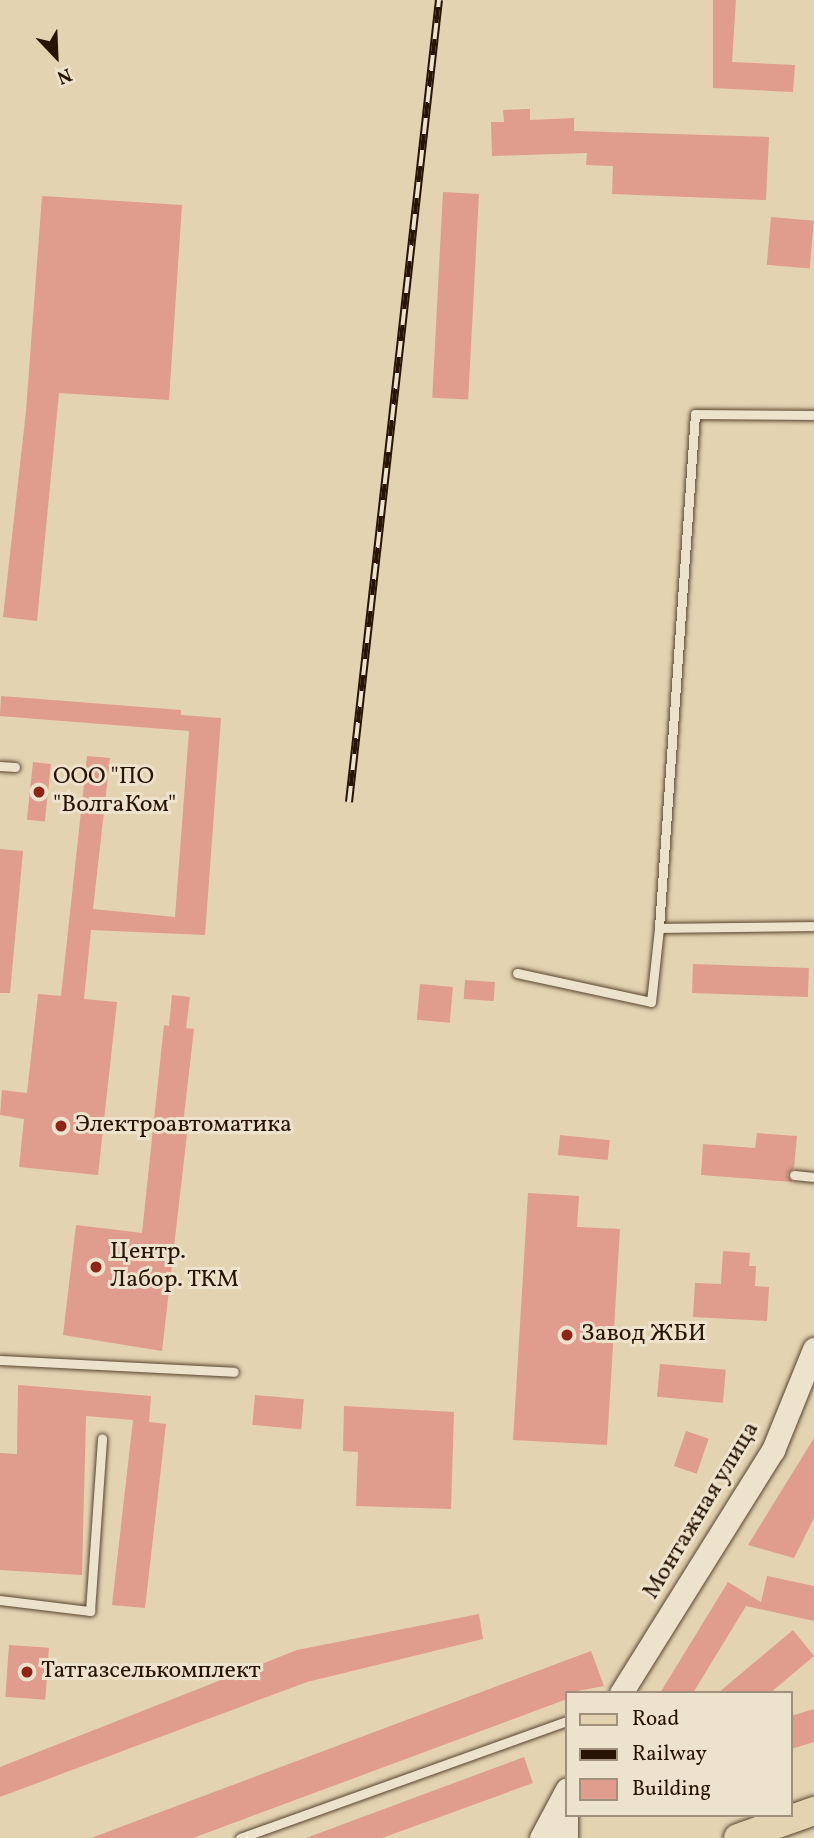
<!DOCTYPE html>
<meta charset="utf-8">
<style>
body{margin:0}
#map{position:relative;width:814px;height:1838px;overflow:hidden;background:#e3d3b1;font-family:Vollkorn,serif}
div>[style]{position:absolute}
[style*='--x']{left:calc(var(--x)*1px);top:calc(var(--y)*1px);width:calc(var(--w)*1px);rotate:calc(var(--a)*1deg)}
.building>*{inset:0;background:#e09c8c;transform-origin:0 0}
.roads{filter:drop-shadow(0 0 2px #58432f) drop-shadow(0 0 2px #58432f)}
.service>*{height:9px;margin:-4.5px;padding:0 4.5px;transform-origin:4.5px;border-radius:4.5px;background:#ede2cc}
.tertiary>*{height:23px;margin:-11.5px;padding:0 11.5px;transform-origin:11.5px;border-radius:11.5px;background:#ede2cc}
.primary>*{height:28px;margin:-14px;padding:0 14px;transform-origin:14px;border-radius:14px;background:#e3d3b1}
.rail>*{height:8px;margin-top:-4px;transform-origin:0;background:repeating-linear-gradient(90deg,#ede2cc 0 16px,#291304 0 32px);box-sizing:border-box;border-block:2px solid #291304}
.dots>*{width:19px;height:19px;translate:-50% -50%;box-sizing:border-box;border:4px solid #ede2cc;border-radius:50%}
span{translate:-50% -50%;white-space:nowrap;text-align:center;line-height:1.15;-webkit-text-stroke:6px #ede2cc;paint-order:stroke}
.poi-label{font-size:24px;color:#291304}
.left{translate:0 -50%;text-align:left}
.street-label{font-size:24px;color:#291304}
.legend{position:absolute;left:565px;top:1691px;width:228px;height:126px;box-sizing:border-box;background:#ede2cc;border:2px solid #9f8f7c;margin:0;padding:9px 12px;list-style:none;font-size:21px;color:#291304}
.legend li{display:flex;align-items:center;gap:14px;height:35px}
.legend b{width:35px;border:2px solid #9f8f7c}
.north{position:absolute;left:21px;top:21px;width:70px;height:70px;-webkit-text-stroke:5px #ede2cc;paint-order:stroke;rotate:157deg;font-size:19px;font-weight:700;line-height:28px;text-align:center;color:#291304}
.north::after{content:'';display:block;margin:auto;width:24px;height:32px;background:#291304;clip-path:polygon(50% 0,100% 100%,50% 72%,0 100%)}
</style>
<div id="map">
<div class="building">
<i style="clip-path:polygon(713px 0,736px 0,732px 62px,795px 65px,793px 92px,713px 88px)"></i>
<i style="clip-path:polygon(530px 109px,530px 120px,574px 118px,574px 131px,769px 137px,766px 200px,612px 194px,613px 166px,586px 165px,587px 153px,492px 156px,491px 122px,504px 122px,503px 110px)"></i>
<i style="left:443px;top:192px;width:36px;height:206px;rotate:3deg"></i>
<i style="clip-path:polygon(42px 196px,182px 205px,169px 400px,59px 393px,37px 621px,3px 617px,26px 411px)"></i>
<i style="left:771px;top:217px;width:43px;height:48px;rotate:5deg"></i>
<i style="clip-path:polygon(1px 696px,181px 710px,181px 715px,221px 718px,205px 935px,91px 930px,84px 999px,117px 1002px,98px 1175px,19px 1167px,24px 1119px,0 1115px,2px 1090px,27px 1093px,38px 994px,61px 996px,87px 756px,110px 758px,93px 909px,175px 917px,189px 731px,0 716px)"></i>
<i style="left:33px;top:762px;width:18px;height:58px;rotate:6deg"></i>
<i style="clip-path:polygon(0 849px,23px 851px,10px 993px,0 993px)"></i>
<i style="left:693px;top:964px;width:116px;height:29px;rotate:2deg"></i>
<i style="left:465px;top:980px;width:30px;height:19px;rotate:4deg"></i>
<i style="left:420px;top:984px;width:33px;height:36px;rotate:5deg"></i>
<i style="clip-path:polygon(172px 995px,190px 997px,186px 1028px,194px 1029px,182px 1133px,187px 1134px,162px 1351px,63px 1335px,76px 1225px,142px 1233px,164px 1025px,169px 1026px)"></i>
<i style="clip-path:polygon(757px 1133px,797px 1136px,794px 1168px,787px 1175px,793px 1182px,701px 1175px,703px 1144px,755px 1148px)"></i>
<i style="left:560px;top:1135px;width:50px;height:20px;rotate:6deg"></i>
<i style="clip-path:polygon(528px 1193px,579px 1196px,577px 1227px,620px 1229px,607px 1445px,513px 1440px)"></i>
<i style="clip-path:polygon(723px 1251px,750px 1253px,749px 1266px,756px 1266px,755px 1286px,769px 1287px,767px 1321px,693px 1317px,695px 1283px,721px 1284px)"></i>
<i style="left:660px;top:1364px;width:66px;height:33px;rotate:5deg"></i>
<i style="clip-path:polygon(18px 1385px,151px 1396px,149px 1422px,166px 1424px,145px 1608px,112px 1605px,133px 1420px,86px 1416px,82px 1575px,0 1570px,0 1453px,17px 1454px)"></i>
<i style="left:255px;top:1395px;width:49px;height:30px;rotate:5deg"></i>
<i style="clip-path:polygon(344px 1406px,454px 1412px,451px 1509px,356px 1506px,358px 1452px,343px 1451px)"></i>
<i style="left:686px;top:1431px;width:24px;height:37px;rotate:19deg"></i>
<i style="clip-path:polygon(814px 1438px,814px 1518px,794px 1558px,748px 1545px)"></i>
<i style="clip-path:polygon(767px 1576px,814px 1586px,814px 1621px,746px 1606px,693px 1693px,660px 1693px,728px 1582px,761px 1602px)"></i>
<i style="clip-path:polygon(479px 1614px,483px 1639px,307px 1682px,0 1797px,0 1767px,297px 1650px)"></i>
<i style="clip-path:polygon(793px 1630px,814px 1656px,770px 1693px,718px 1693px)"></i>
<i style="left:9px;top:1645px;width:40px;height:52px;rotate:4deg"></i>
<i style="clip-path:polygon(591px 1651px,604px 1686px,567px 1693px,567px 1699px,193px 1838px,91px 1838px)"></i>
<i style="clip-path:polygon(814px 1709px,814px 1742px,791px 1749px,791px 1716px)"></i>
<i style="clip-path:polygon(524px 1757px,533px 1783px,382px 1838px,306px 1838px)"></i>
</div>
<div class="roads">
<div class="service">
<i style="--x:814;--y:415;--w:119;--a:-179.5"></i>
<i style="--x:695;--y:414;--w:515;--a:94.01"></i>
<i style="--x:659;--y:928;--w:155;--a:-0.7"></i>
<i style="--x:0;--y:766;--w:15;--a:4"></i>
<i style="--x:517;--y:973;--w:137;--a:12.2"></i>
<i style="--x:651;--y:1002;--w:74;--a:-83.8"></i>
<i style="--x:794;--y:1175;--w:20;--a:6"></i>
<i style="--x:0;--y:1360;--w:234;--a:2.9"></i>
<i style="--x:0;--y:1600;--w:91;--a:7"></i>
<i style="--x:90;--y:1611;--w:173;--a:-86"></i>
<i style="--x:240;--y:1838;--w:347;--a:-19.7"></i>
</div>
<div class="tertiary">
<i style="--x:621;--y:1693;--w:287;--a:-58"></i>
<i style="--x:773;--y:1450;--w:109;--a:-67.9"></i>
<i style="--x:541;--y:1838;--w:55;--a:-62"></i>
<i style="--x:566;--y:1838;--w:39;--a:-90"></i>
</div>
<div class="primary">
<i style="--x:738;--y:1838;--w:81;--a:-19.6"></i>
</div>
</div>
<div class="rail">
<i style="--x:349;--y:802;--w:807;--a:-83.6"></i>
</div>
<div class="dots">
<i style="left:39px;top:792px;background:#8f2418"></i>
<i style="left:61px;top:1126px;background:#8f2418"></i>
<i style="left:96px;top:1267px;background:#8f2418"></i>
<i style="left:567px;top:1335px;background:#8f2418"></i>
<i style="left:27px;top:1672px;background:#8f2418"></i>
</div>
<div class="poi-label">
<span class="left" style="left:53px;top:792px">ООО "ПО<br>"ВолгаКом"</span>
<span class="left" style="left:75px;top:1126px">Электроавтоматика</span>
<span class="left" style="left:110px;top:1267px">Центр.<br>Лабор. ТКМ</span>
<span class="left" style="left:581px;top:1335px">Завод ЖБИ</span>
<span class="left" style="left:41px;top:1672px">Татгазселькомплект</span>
</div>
<div class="street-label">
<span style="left:702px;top:1511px;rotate:-59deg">Монтажная улица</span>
</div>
<ul class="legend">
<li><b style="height:9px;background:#e3d3b1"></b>Road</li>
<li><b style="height:9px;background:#291304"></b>Railway</li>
<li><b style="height:19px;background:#e09c8c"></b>Building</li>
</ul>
<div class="north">N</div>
</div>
